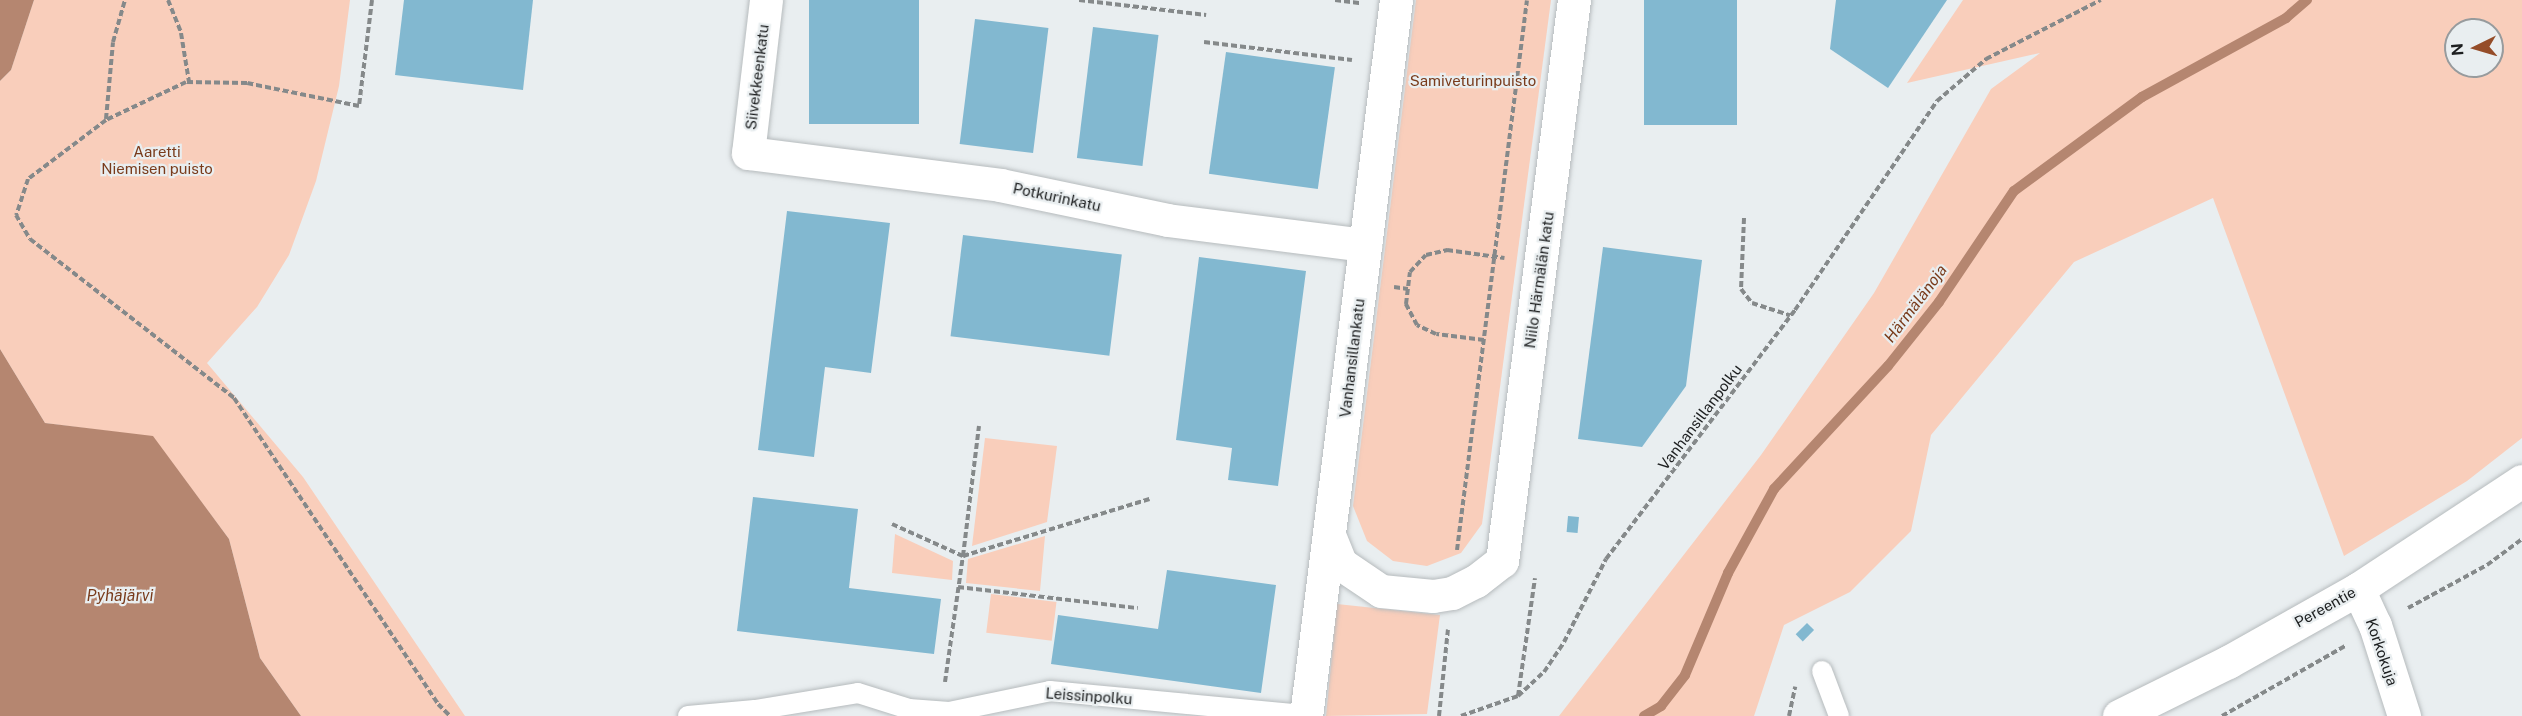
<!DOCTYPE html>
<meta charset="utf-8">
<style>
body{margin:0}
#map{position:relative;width:2522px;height:716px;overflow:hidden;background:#e9eef0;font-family:"Public Sans",sans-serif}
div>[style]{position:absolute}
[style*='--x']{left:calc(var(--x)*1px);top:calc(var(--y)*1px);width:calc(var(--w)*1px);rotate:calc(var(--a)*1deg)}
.green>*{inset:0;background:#f9cebb;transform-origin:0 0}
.water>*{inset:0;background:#b58670}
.stream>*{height:10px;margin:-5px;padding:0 5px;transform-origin:5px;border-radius:5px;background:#b58670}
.building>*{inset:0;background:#82b8d0;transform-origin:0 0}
.path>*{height:4px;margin-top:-2px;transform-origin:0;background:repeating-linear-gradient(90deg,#85898a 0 6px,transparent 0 9px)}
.roads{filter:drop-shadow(0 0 2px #b6bbbd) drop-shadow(0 0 2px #b6bbbd)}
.lane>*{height:20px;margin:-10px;padding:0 10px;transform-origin:10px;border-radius:10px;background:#fff}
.street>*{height:33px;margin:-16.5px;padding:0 16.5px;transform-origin:16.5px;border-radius:16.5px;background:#fff}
.secondary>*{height:33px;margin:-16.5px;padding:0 16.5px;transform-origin:16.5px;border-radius:16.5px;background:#fff}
span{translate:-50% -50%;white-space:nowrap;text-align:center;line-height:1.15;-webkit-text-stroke:4.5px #e9eef0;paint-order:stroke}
.street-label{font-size:15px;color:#1d1f20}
.park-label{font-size:15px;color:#793b1b}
.water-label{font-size:16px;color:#793b1b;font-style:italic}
.north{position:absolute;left:2444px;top:18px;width:60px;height:60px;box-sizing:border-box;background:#e9eef0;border:2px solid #979b9d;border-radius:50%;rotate:265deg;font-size:16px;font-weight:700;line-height:24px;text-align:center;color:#1d1f20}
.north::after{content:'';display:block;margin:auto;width:21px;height:27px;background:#954d29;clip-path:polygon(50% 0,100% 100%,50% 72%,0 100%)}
</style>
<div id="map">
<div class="green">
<i style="clip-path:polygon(34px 0,350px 0,339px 86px,316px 181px,289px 255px,257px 307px,207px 363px,303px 477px,465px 716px,301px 716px,260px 658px,229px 539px,153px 437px,45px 423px,0 349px,0 81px,11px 70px)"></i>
<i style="clip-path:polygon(1416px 0,1551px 0,1482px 524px,1461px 553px,1427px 566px,1393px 561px,1367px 541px,1353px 506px)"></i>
<i style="clip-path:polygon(evenodd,1963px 0,2522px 0,2522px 438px,2467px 481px,2344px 556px,2213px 198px,2074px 262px,1931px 435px,1911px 531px,1850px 592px,1784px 625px,1754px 716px,1559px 716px,1761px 455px,1874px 293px,1991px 89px,2040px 53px,1907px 83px,1963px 0,2456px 30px,2492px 30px,2492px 66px,2456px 66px,2456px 30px)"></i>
<i style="clip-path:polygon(985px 438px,1057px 446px,1047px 522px,972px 546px)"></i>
<i style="clip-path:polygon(895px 534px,953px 561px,952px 580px,892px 573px)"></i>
<i style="clip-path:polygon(1045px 536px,1040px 591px,966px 583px,968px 559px)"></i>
<i style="left:991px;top:594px;width:66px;height:39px;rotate:7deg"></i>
<i style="clip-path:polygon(1337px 604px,1440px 615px,1427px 714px,1326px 716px)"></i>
</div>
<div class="water">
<i style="clip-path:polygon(0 0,34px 0,11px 70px,0 81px)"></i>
<i style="clip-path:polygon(0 349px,45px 423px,153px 436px,229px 539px,260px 658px,301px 716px,0 716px)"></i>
</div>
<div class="stream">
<i style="--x:1644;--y:716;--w:20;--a:-30"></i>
<i style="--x:1661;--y:706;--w:39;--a:-52"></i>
<i style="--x:1685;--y:675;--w:111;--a:-67.1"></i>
<i style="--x:1728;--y:573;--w:96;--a:-61.3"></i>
<i style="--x:1774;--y:489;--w:168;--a:-47.2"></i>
<i style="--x:1888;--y:366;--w:82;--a:-51.4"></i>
<i style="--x:1939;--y:302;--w:134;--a:-56"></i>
<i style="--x:2014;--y:191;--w:159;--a:-36.3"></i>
<i style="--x:2142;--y:97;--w:164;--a:-28.7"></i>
<i style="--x:2286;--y:18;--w:28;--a:-41"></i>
</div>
<div class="building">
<i style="clip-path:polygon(404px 0,533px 0,523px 90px,395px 75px)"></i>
<i style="left:809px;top:0;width:110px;height:124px"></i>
<i style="left:1644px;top:0;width:93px;height:125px"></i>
<i style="clip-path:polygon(1836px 0,1947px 0,1888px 88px,1830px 49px)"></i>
<i style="left:975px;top:19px;width:74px;height:126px;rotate:7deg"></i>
<i style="left:1093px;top:27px;width:66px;height:132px;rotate:7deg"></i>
<i style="left:1226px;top:52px;width:110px;height:123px;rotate:8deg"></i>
<i style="clip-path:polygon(787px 211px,890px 223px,871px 373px,825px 367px,814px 457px,758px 450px)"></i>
<i style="left:963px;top:235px;width:160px;height:102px;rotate:7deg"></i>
<i style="clip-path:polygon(1603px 247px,1702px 260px,1686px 386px,1642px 447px,1578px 439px)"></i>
<i style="clip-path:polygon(1199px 257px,1306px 271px,1278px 486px,1228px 480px,1232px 448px,1176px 440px)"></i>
<i style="clip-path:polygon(753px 497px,858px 509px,849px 588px,941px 599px,934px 654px,737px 631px)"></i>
<i style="left:1568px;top:516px;width:11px;height:16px;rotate:5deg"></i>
<i style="clip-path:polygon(1167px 570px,1276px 585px,1261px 693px,1051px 664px,1058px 615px,1158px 629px)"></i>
<i style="left:1807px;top:623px;width:10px;height:16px;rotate:45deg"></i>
</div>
<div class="path">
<i style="--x:168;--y:0;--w:35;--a:68"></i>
<i style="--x:181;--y:33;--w:50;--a:80.7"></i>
<i style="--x:372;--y:0;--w:107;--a:97"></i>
<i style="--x:359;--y:106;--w:114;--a:-168.4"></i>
<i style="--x:247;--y:83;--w:61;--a:-179.1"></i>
<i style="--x:186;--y:82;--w:89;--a:154.6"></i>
<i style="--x:106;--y:120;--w:98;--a:142.9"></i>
<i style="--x:28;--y:179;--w:38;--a:108"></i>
<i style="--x:16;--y:215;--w:28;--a:60"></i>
<i style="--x:30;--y:239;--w:259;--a:37.9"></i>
<i style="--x:234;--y:398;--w:368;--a:56.3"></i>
<i style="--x:438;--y:704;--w:17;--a:45"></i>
<i style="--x:1079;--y:0;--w:128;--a:6.7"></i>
<i style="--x:1335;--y:0;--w:26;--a:7"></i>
<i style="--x:1204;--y:42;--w:149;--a:6.9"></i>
<i style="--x:106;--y:119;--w:77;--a:-84.8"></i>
<i style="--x:113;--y:42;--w:44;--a:-74.1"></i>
<i style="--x:1744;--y:218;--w:71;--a:92.4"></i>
<i style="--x:1741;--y:289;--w:18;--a:52"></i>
<i style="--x:1752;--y:303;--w:40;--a:18"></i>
<i style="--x:1394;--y:287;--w:14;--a:8"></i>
<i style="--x:1484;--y:340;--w:48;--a:-172.9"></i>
<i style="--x:1436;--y:334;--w:21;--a:-155"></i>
<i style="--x:1417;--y:325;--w:24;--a:-118"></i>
<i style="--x:1406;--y:304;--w:32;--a:-83"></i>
<i style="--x:1410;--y:272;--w:23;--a:-47"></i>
<i style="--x:1426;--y:255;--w:22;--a:-13"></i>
<i style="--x:1447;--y:250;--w:58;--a:8"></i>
<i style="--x:892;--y:524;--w:78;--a:24.3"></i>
<i style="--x:963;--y:556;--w:131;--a:-83"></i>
<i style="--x:1457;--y:550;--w:554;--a:-82.75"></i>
<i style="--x:958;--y:587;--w:181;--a:6.7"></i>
<i style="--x:2408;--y:608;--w:90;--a:-28.6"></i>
<i style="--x:2487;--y:565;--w:44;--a:-36.6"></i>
<i style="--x:945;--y:682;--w:127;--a:-81.9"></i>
<i style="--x:963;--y:556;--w:195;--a:-17"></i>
<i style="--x:1518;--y:696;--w:119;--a:-81.8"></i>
<i style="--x:1439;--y:716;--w:87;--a:-84.1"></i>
<i style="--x:1461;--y:716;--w:60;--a:-19.3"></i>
<i style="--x:1518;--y:696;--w:35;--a:-43"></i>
<i style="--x:1544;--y:672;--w:36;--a:-56"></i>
<i style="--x:1564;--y:642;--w:93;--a:-63.2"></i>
<i style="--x:1606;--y:559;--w:313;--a:-52.8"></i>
<i style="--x:1795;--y:310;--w:253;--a:-55.8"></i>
<i style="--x:1937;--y:101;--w:65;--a:-40.6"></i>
<i style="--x:1986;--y:59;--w:129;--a:-27.2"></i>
<i style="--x:1789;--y:716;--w:30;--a:-78"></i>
<i style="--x:2222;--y:716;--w:142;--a:-29.6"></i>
</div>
<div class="roads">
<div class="lane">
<i style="--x:1822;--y:671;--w:48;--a:69.3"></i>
<i style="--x:688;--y:716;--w:67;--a:-5.1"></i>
<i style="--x:755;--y:710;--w:104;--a:-9.4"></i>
<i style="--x:858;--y:693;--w:53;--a:17.4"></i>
<i style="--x:909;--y:709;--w:40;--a:4.3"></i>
<i style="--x:949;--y:712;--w:103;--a:-11.7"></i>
<i style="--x:1050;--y:691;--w:257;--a:5.4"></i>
</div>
<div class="street">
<i style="--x:766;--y:0;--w:154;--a:96.7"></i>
<i style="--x:748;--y:153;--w:254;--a:7.2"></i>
<i style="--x:1000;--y:185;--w:171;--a:11.8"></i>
<i style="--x:1167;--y:220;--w:200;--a:7.2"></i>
<i style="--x:1329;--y:535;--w:31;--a:68"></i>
<i style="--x:1341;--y:564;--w:48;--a:34"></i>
<i style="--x:1381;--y:591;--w:52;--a:5.5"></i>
<i style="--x:1433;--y:596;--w:19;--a:-9"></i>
<i style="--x:1452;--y:593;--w:27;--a:-27"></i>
<i style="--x:1476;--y:581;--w:33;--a:-38"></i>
<i style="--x:1502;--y:561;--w:566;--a:-82.69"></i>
<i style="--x:2358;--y:589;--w:40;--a:65"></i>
<i style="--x:2375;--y:625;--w:96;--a:72.3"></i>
<i style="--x:1306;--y:716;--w:722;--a:-82.84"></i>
</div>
<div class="secondary">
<i style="--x:2119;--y:716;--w:122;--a:-26.4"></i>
<i style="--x:2228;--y:662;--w:149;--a:-29.3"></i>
<i style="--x:2358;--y:589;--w:196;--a:-33.4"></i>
</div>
</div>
<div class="street-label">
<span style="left:757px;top:77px;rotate:-83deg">Siivekkeenkatu</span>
<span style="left:1057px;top:197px;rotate:12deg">Potkurinkatu</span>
<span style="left:1539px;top:280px;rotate:-82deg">Niilo Härmälän katu</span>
<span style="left:1352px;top:358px;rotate:-83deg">Vanhansillankatu</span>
<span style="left:1700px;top:417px;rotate:-53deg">Vanhansillanpolku</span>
<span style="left:2325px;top:607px;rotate:-29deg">Pereentie</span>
<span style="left:2382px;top:652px;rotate:71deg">Korkokuja</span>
<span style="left:1089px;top:696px;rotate:4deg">Leissinpolku</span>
</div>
<div class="park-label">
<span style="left:1473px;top:81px">Samiveturinpuisto</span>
<span style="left:157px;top:160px">Aaretti<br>Niemisen puisto</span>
</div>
<div class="water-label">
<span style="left:1916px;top:304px;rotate:-53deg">Härmälänoja</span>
<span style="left:120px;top:596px">Pyhäjärvi</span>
</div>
<div class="north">N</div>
</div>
